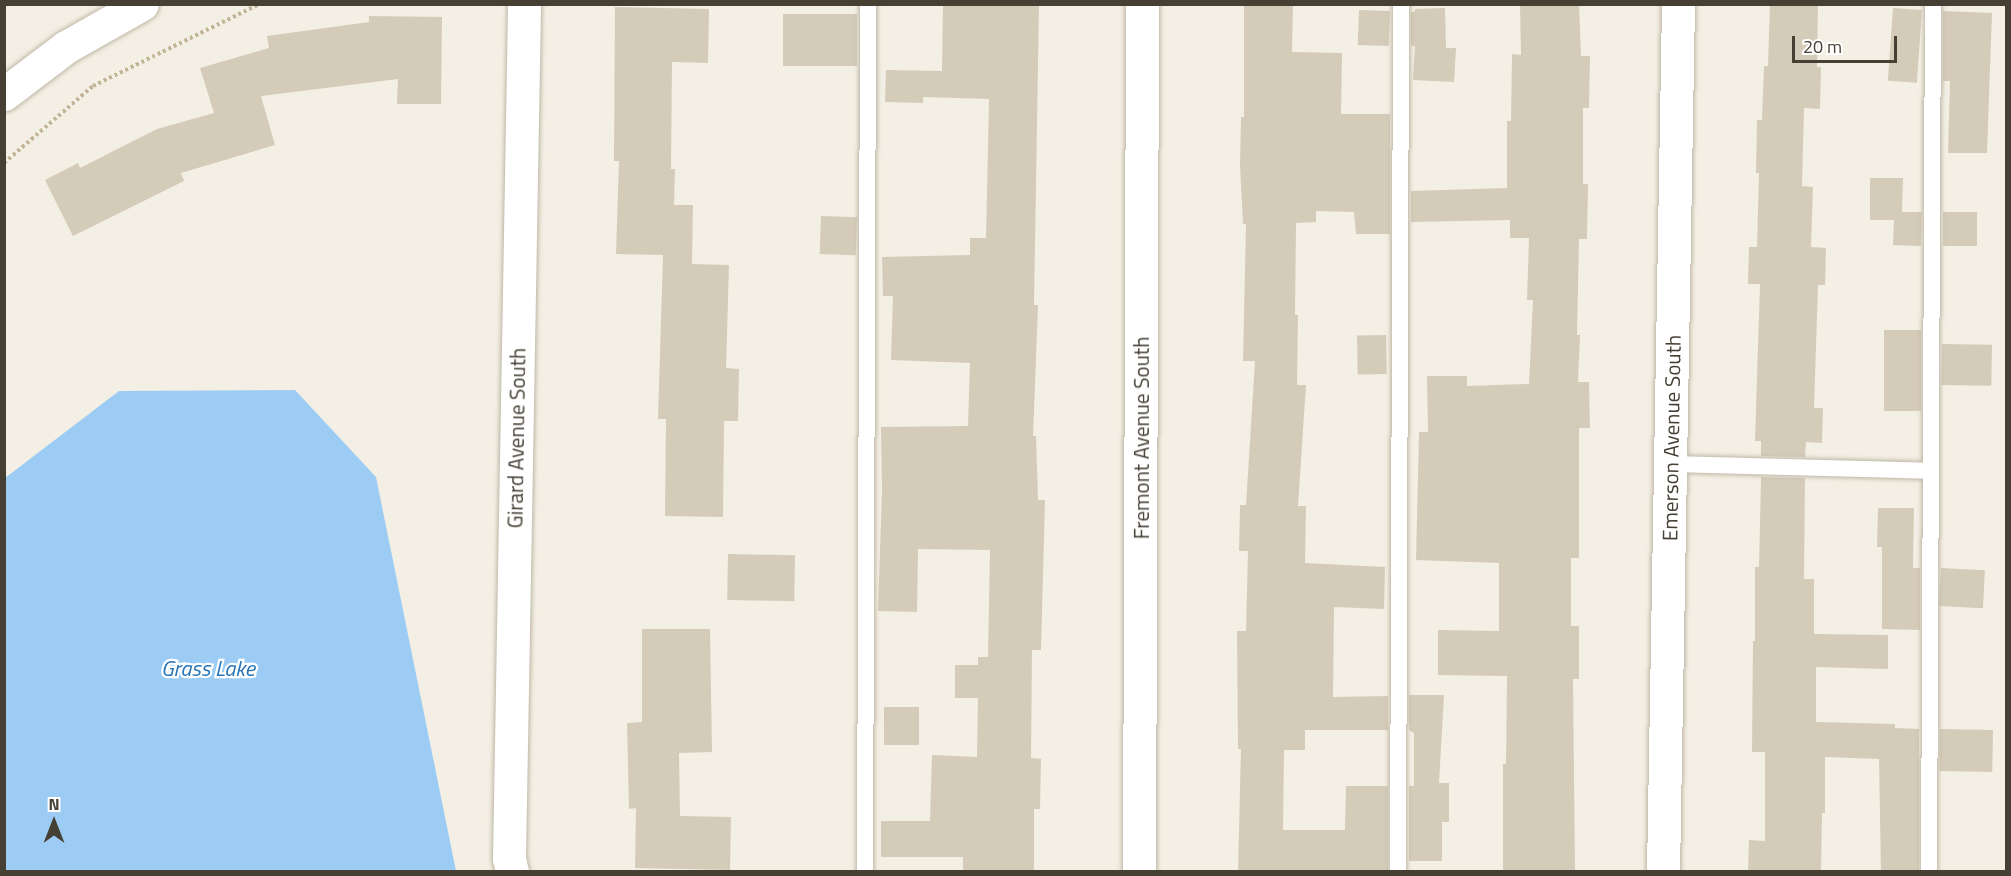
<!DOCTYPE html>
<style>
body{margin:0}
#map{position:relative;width:2011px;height:876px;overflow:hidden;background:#f3efe4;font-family:"Titillium Web",sans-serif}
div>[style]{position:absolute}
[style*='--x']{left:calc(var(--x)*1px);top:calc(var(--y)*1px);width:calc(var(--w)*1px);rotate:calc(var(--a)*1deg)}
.water>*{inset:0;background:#9cccf4}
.building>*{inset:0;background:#d5cbb9;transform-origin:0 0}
.path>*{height:4px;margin-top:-2px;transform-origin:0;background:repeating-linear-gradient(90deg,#c1b497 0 3px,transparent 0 6px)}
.roads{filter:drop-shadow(0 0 2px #bfb7a6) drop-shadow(0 0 2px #bfb7a6)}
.lane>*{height:16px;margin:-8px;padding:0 8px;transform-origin:8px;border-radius:8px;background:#fff}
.street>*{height:33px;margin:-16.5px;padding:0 16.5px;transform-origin:16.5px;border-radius:16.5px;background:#fff}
span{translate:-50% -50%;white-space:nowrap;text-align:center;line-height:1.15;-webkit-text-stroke:4.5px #fff;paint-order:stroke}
.street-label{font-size:21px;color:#453f34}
.water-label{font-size:22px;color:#2774b6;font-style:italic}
.frame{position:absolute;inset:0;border:6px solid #453f34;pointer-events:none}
.north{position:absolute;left:24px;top:792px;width:60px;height:60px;-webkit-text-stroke:4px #fff;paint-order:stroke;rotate:0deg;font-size:16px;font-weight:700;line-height:24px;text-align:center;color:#453f34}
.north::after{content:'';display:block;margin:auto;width:21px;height:27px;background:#453f34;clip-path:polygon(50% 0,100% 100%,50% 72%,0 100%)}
.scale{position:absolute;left:1792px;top:36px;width:105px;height:27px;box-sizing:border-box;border:3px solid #453f34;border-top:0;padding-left:8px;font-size:18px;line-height:21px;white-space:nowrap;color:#453f34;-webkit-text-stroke:4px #fff;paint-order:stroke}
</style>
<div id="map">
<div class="water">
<i style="clip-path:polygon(295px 390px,376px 477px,456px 871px,5px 871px,5px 478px,119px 391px)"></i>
</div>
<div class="building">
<i style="clip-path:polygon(943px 4px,1039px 4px,1034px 305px,1038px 305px,1033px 436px,1036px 436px,1038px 500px,1045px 500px,1041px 650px,1032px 650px,1031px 758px,1041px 759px,1040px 809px,1034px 809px,1034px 872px,963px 872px,963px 857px,881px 857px,881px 821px,930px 821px,932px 755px,977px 757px,978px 698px,955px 698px,955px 665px,978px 665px,978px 657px,988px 657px,990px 550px,918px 549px,917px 612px,878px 611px,882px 491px,881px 427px,968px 426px,970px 363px,891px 360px,893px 296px,883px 296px,882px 257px,970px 255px,970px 238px,986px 238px,989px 99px,923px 97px,923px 103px,885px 102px,886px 70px,942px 71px)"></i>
<i style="clip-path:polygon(1244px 4px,1293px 4px,1292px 52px,1342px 53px,1341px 114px,1390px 114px,1390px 234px,1356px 234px,1354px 212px,1316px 211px,1316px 222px,1296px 223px,1295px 315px,1298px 315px,1297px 385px,1306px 385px,1298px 506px,1306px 506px,1305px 563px,1385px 567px,1384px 609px,1334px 607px,1333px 697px,1388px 696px,1388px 730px,1305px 730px,1305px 750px,1284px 750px,1283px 830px,1345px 830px,1346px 786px,1388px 786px,1388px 872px,1238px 872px,1241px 749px,1238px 749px,1237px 631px,1246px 631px,1248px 551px,1239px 551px,1240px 505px,1246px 505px,1255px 361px,1243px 361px,1246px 224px,1243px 224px,1240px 165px,1241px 117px,1244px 117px)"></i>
<i style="clip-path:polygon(1520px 4px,1579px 4px,1581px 56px,1590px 56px,1589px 108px,1583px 108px,1583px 184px,1588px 184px,1587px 239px,1579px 239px,1577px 335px,1580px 335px,1578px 382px,1589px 382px,1590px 428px,1579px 428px,1579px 558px,1571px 558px,1571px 626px,1579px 626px,1579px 679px,1573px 679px,1575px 872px,1503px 872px,1503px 764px,1506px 764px,1507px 676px,1438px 675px,1438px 630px,1499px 631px,1499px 563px,1416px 560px,1419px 432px,1428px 432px,1427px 376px,1467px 376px,1467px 386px,1529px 384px,1533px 300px,1527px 300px,1529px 238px,1510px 238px,1510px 220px,1411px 222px,1411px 191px,1507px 188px,1507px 121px,1511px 121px,1512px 54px,1521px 55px)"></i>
<i style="clip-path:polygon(1770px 4px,1818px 4px,1817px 67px,1821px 67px,1820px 109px,1804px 108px,1802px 186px,1813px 187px,1811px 247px,1826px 248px,1825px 285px,1818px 285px,1814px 408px,1823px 408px,1822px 443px,1806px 442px,1805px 457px,1761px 456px,1761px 441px,1755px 441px,1760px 284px,1748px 284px,1749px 247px,1757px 247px,1759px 173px,1756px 173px,1757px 120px,1762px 120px,1764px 66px,1768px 66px)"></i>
<i style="clip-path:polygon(615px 7px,709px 9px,708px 63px,672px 62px,671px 169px,675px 169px,674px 205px,693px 205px,692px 264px,729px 265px,726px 368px,739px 369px,738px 421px,724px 421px,723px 517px,665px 516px,666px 419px,658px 419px,663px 255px,616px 254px,619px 161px,614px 161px)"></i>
<i style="clip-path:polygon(1445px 8px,1446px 48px,1456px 48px,1454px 82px,1413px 80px,1415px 46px,1411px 46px,1411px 12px,1415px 12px,1415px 9px)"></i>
<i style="left:1893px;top:8px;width:29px;height:73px;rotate:4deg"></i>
<i style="left:1359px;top:10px;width:31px;height:35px;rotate:2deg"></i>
<i style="clip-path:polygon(1943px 11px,1992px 13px,1987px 153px,1948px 153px,1950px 81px,1943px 81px)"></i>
<i style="left:857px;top:14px;width:52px;height:74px;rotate:90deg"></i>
<i style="clip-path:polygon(369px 16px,442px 17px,441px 104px,397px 104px,398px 79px,261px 96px,275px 145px,181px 173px,184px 181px,73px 236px,45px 180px,78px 163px,80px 168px,157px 129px,214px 113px,200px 68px,269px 48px,267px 36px,369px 22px)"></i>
<i style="clip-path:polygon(1870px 178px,1903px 178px,1902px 212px,1922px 212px,1921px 246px,1893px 245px,1894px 220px,1870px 220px)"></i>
<i style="left:1943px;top:212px;width:34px;height:34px"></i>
<i style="left:821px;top:216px;width:36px;height:38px;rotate:2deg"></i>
<i style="left:1884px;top:330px;width:37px;height:81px"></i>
<i style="left:1386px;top:335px;width:39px;height:29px;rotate:89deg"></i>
<i style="left:1942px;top:344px;width:50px;height:41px;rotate:1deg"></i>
<i style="clip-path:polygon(1761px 477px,1805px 478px,1804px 579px,1814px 579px,1814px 634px,1888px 635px,1888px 669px,1816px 667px,1816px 722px,1895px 724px,1895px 728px,1919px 729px,1919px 870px,1881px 871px,1879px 759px,1825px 757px,1825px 813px,1822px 813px,1821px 872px,1748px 872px,1749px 840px,1765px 841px,1765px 752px,1752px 752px,1753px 641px,1755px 641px,1755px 567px,1759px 567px)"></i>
<i style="clip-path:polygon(1878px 508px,1914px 508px,1913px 568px,1920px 568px,1920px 630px,1882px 629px,1882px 547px,1877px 547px)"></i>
<i style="left:728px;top:554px;width:67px;height:46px;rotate:1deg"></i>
<i style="left:1941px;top:568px;width:44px;height:38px;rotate:3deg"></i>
<i style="clip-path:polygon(642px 629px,710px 629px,712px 752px,679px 753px,680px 816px,731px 817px,730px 870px,635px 868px,636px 808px,629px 809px,627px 723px,642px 722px)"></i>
<i style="clip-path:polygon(1409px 695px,1444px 695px,1439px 783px,1449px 783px,1449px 822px,1442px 822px,1442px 861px,1409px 861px,1409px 786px,1414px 786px,1414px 733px,1409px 730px)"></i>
<i style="left:884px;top:707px;width:35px;height:38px"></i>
<i style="left:1940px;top:729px;width:53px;height:42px;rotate:1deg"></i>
</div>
<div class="path">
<i style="--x:4;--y:163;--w:118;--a:-40.9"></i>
<i style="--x:93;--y:86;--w:186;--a:-26.2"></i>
</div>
<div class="roads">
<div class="lane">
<i style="--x:1670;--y:464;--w:261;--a:1.5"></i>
<i style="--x:865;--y:872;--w:868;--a:-89.8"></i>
<i style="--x:1398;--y:872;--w:868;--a:-89.8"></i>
<i style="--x:1929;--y:872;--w:868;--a:-89.74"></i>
</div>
<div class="street">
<i style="--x:4;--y:94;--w:78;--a:-37.2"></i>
<i style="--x:66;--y:47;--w:87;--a:-29.5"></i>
<i style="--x:512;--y:872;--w:14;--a:-102"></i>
<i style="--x:509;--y:858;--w:854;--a:-88.99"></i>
<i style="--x:1139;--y:872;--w:868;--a:-89.8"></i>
<i style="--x:1663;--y:872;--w:868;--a:-89.01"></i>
</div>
</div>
<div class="street-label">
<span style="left:516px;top:438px;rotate:-89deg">Girard Avenue South</span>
<span style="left:1141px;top:438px;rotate:-90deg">Fremont Avenue South</span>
<span style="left:1671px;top:438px;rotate:-89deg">Emerson Avenue South</span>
</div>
<div class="water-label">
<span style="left:208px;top:669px">Grass Lake</span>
</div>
<div class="frame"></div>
<div class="north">N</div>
<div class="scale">20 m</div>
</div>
